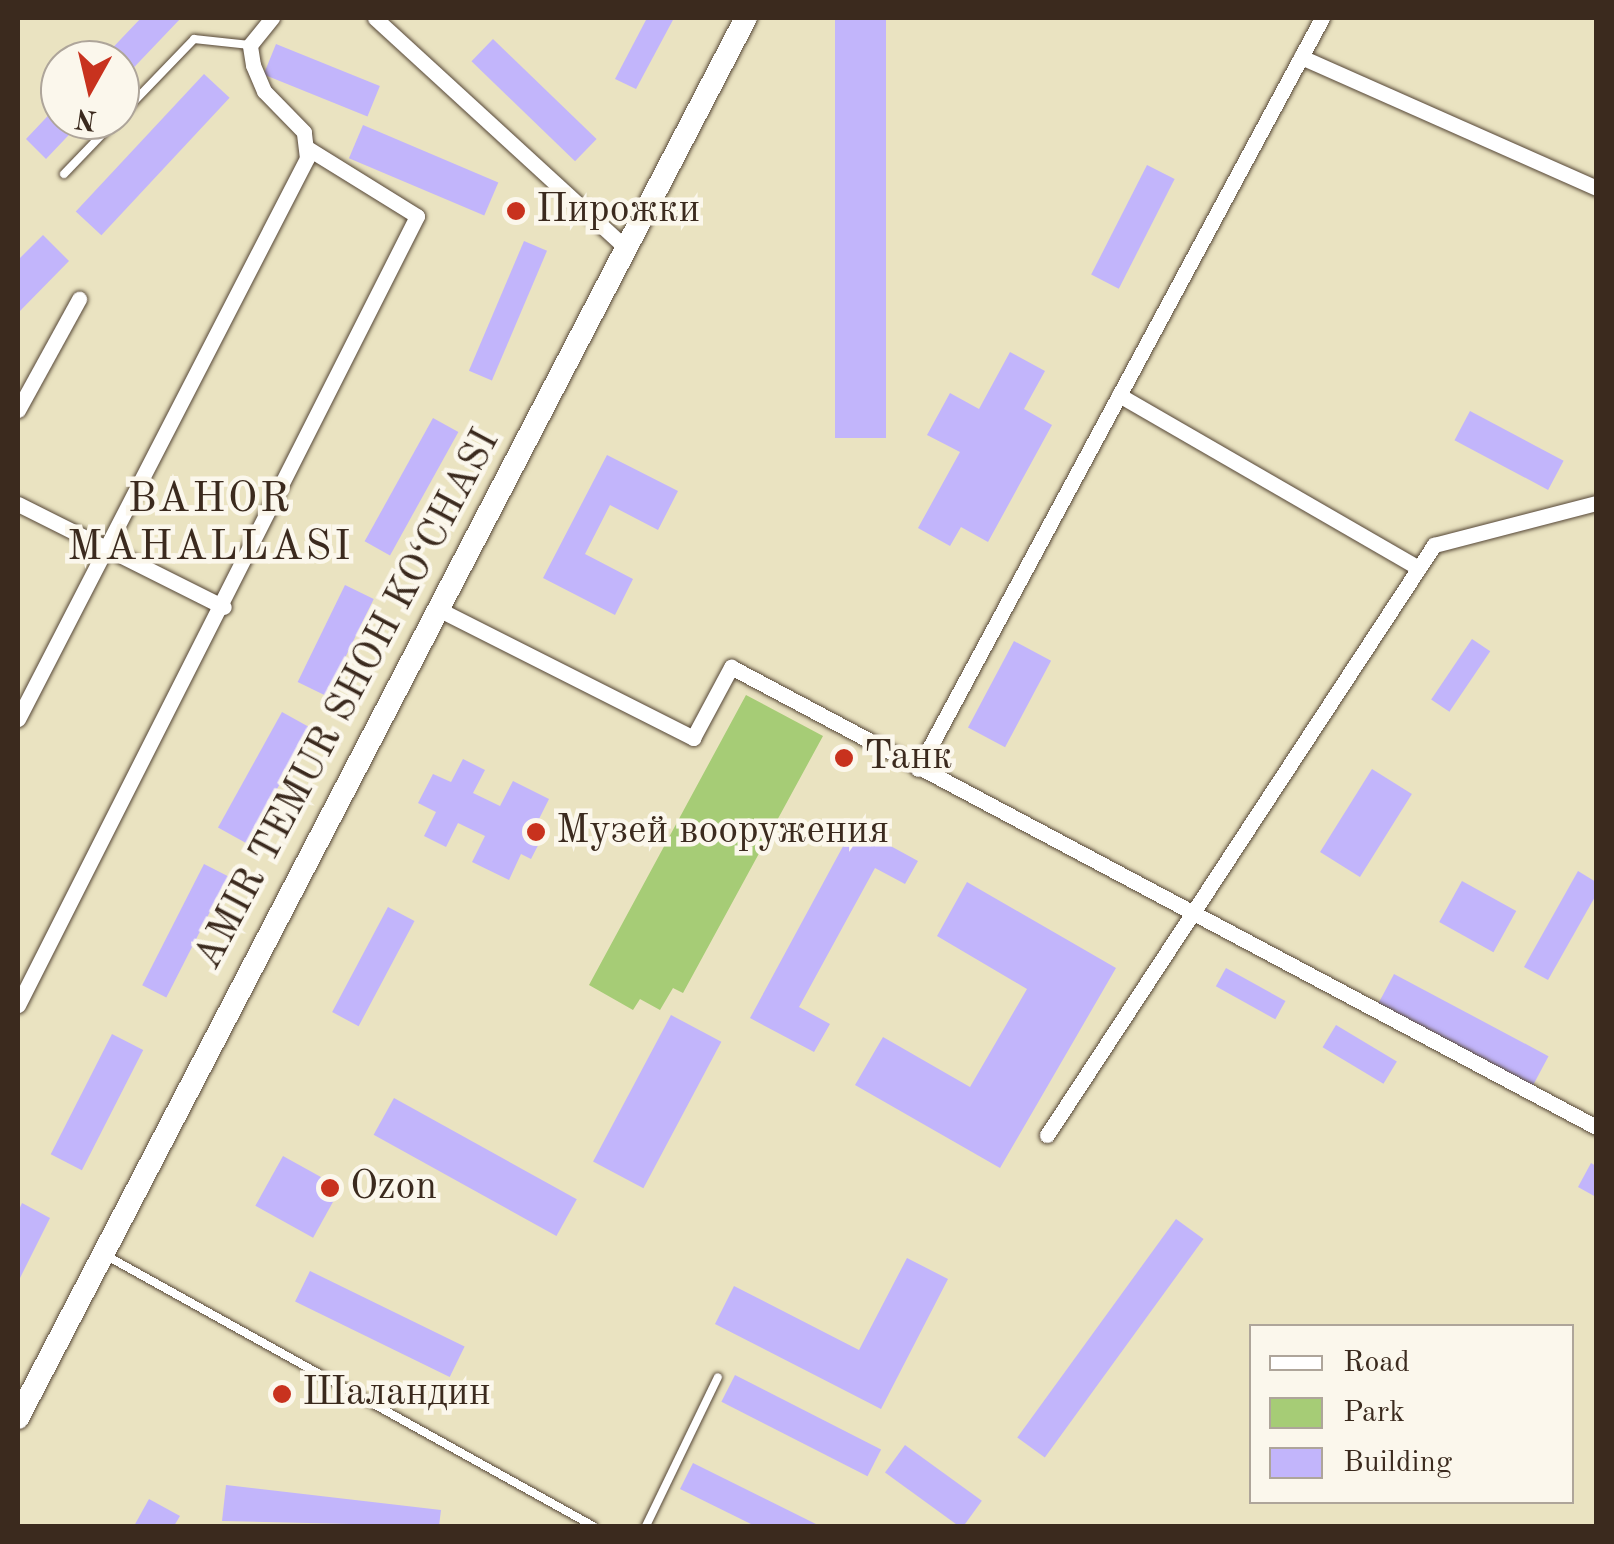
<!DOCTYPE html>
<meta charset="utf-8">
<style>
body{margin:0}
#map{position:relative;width:1614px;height:1544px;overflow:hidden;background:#eae3c1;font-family:"Old Standard TT",serif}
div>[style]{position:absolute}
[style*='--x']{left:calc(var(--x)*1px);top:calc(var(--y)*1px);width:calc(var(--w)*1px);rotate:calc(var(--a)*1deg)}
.green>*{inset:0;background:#a6cc76}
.building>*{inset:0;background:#c2b5fb;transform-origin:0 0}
.roads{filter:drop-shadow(0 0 2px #554636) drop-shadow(0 0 2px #554636)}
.service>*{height:8px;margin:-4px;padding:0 4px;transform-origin:4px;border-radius:4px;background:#fff}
.minor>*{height:15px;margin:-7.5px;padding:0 7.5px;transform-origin:7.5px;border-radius:7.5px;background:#fff}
.secondary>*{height:22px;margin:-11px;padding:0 11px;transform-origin:11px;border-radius:11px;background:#fff}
.dots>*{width:28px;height:28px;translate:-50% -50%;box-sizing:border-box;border:5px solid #fbf7ec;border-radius:50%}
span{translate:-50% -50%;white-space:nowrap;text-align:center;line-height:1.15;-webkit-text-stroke:9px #fbf7ec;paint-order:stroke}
.poi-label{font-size:40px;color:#3b2a1e}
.left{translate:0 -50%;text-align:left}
.street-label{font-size:40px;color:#3b2a1e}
.neighbourhood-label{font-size:42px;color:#3b2a1e;letter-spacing:2.5px}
.frame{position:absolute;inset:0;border:20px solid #3b2a1e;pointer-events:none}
.legend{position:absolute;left:1249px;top:1324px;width:325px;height:180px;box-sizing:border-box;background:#fbf7ec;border:2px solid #aea59a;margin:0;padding:12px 18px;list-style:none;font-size:30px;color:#3b2a1e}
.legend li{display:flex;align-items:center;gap:20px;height:50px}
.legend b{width:50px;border:2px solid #aea59a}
.north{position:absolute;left:40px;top:40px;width:100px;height:100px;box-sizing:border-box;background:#fbf7ec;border:2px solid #aea59a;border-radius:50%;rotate:188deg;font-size:28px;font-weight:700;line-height:40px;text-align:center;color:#3b2a1e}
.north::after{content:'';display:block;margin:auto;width:35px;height:45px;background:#c8321e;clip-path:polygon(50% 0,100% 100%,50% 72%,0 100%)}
</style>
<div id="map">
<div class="green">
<i style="clip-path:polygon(746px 695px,823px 736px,683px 993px,673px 988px,660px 1010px,640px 999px,633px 1010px,589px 985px)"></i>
</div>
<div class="building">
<i style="clip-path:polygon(141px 18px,181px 18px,120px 82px,120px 60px,101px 60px)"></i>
<i style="clip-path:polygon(647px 18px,674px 18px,636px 89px,615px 79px)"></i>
<i style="left:835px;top:18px;width:51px;height:420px"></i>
<i style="left:493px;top:39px;width:144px;height:31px;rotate:44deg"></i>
<i style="left:276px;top:44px;width:112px;height:33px;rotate:22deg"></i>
<i style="left:204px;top:74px;width:35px;height:188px;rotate:43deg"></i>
<i style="clip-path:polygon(60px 103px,60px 120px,83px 120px,46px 159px,26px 139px)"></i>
<i style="left:363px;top:125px;width:147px;height:36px;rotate:23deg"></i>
<i style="left:1147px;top:165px;width:31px;height:123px;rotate:27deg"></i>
<i style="clip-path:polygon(43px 235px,69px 261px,18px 313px,18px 260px)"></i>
<i style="left:524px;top:241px;width:25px;height:141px;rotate:23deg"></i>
<i style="clip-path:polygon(1010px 352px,1045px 371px,1024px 409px,1052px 425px,988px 542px,961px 527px,950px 546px,918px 528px,960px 452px,927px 435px,950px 393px,979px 409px)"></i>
<i style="left:1470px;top:411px;width:106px;height:33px;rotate:28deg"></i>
<i style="left:433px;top:418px;width:29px;height:141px;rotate:29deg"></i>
<i style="clip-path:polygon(607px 455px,678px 491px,658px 530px,610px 505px,585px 554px,633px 579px,615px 615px,543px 578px)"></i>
<i style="left:345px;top:585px;width:32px;height:108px;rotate:26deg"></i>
<i style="left:1472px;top:639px;width:22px;height:73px;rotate:34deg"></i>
<i style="left:1014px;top:641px;width:42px;height:98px;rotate:28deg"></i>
<i style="left:282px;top:712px;width:33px;height:132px;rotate:29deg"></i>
<i style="clip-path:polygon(463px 759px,485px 770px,473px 793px,500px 806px,513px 781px,549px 799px,536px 825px,546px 830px,531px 859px,521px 854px,509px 880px,472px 862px,485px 836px,458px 823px,446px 847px,424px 836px,436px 812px,418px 803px,433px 774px,451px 782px)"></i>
<i style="left:1372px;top:769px;width:47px;height:98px;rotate:32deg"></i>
<i style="clip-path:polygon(854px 826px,918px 861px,905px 884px,875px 868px,799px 1007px,830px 1024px,814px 1052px,750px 1018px)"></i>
<i style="left:204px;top:864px;width:27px;height:136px;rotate:27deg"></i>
<i style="clip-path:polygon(1578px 871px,1596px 882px,1596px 895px,1548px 980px,1524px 967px)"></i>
<i style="left:1462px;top:881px;width:62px;height:47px;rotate:29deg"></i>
<i style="clip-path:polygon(967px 882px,1116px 968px,1000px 1168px,855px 1085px,883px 1037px,970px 1087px,1027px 989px,937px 936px)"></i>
<i style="left:388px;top:907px;width:30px;height:119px;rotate:28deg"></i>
<i style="left:1226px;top:968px;width:68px;height:21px;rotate:29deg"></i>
<i style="left:1394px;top:974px;width:175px;height:35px;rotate:28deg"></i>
<i style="left:671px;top:1015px;width:57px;height:166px;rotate:28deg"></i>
<i style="left:1336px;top:1025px;width:71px;height:26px;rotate:31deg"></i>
<i style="left:112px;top:1034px;width:35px;height:135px;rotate:27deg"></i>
<i style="left:394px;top:1098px;width:209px;height:42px;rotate:29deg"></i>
<i style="left:283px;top:1156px;width:66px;height:57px;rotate:29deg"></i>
<i style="clip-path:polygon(1591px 1163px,1596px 1166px,1596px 1197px,1578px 1187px)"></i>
<i style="clip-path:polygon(22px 1203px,50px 1218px,18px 1282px,18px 1212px)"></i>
<i style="left:1176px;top:1219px;width:34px;height:270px;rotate:36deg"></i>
<i style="clip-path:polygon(907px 1258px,948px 1279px,881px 1409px,715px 1324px,734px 1286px,859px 1350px)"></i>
<i style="left:310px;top:1271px;width:172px;height:34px;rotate:26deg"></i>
<i style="left:735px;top:1375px;width:164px;height:30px;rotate:27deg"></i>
<i style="left:905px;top:1445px;width:95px;height:34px;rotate:36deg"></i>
<i style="clip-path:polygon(693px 1463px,820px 1526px,755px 1526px,680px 1489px)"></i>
<i style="clip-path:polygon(226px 1485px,441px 1510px,439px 1526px,222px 1521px)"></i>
<i style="clip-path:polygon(149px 1499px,180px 1516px,174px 1526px,134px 1526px)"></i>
</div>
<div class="roads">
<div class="service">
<i style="--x:120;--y:116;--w:107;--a:-46.1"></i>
<i style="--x:194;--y:39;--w:56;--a:6.1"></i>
<i style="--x:64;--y:174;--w:75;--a:-46.1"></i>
<i style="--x:107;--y:1256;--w:556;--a:29.05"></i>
<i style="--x:646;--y:1526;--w:165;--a:-64.2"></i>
</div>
<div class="minor">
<i style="--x:375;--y:18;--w:338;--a:42.5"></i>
<i style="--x:1301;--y:57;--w:323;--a:23.9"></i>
<i style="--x:1119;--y:395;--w:346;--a:30"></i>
<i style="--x:18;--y:410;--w:127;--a:-61.2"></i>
<i style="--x:18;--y:504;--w:230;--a:26.6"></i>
<i style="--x:440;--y:610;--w:284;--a:26.8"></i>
<i style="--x:693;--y:738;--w:81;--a:-61.8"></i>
<i style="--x:731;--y:667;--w:980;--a:28"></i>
<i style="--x:18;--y:719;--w:631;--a:-62.74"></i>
<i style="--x:307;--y:158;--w:26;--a:-97"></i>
<i style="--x:304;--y:132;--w:57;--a:-134.3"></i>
<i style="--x:264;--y:91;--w:28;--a:-113"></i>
<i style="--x:253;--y:65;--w:20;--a:-99"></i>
<i style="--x:250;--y:45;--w:35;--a:-51"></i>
<i style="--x:918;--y:769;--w:853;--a:-61.72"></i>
<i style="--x:18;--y:1005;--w:884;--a:-63.17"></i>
<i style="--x:417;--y:216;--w:127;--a:-148.2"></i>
<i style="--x:1047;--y:1135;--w:706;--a:-56.74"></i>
<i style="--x:1434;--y:545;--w:167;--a:-14.5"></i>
</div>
<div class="secondary">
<i style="--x:18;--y:1418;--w:1578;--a:-62.53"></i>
</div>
</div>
<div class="dots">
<i style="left:516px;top:211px;background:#c8321e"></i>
<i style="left:844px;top:758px;background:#c8321e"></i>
<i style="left:536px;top:832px;background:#c8321e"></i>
<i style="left:330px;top:1188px;background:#c8321e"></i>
<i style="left:282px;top:1394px;background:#c8321e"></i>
</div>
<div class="poi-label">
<span class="left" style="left:536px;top:211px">Пирожки</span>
<span class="left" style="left:864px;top:758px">Танк</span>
<span class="left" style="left:556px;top:832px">Музей вооружения</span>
<span class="left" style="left:350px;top:1188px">Ozon</span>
<span class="left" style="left:302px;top:1394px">Шаландин</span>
</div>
<div class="street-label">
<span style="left:348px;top:700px;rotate:-62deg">AMIR TEMUR SHOH KO‘CHASI</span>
</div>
<div class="neighbourhood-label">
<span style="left:210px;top:524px">BAHOR<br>MAHALLASI</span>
</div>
<div class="frame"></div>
<ul class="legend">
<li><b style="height:12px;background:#fff"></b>Road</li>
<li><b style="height:28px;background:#a6cc76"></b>Park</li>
<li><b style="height:28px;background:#c2b5fb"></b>Building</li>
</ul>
<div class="north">N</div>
</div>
